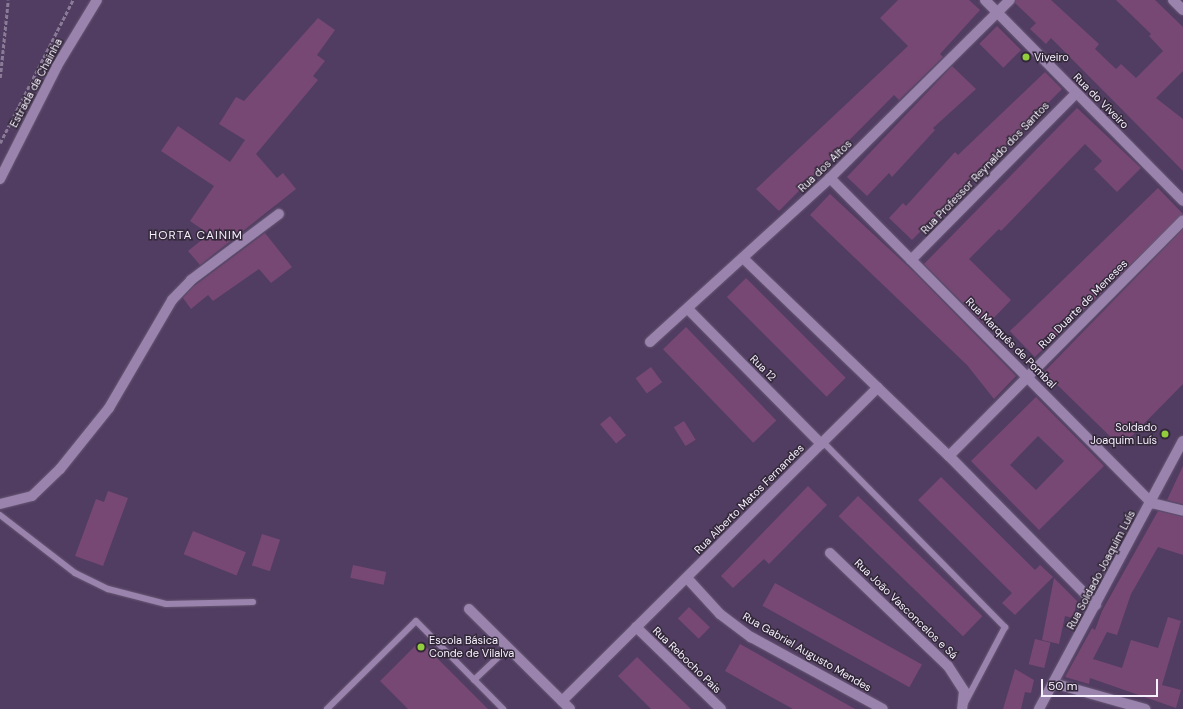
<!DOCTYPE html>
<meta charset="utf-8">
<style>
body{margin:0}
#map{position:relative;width:1183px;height:709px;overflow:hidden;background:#513d61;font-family:"DM Sans",sans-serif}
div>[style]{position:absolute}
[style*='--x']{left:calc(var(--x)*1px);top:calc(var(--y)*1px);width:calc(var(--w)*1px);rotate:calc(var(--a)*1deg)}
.building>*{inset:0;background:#774874;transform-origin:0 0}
.path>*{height:2.5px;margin-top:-1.25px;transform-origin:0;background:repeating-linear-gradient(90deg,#8a7b97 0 4px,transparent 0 6px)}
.roads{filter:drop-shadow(0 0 1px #685875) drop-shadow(0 0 1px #685875)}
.service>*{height:6px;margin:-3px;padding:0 3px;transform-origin:3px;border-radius:3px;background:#9a83ad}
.minor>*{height:10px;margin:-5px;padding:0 5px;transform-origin:5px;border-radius:5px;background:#9a83ad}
.tertiary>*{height:10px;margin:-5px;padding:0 5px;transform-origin:5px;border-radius:5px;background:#9a83ad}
.dots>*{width:11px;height:11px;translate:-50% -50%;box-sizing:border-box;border:2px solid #322839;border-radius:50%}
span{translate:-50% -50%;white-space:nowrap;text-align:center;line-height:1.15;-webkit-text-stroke:3px #322839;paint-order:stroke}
.poi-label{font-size:11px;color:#f6effd}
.left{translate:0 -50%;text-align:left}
.right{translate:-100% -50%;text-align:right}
.street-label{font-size:11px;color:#f6effd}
.neighbourhood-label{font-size:12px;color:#f6effd;letter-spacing:1px}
.scale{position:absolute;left:1041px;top:679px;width:117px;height:18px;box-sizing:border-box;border:2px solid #f6effd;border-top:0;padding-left:5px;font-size:12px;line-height:14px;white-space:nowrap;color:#f6effd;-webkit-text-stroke:3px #322839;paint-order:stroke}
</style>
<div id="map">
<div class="building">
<i style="clip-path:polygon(898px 0,969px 0,980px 10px,940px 54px,943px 57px,899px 100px,894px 95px,779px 211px,756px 189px,908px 46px,880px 18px)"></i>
<i style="clip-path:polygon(1016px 0,1051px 0,1099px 44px,1095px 49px,1116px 69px,1121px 64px,1136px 78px,1163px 51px,1149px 36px,1151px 34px,1116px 0,1155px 0,1183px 27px,1183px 71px,1156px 98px,1183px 119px,1183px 171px,1051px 38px,1046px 44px,1030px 29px,1036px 23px,1015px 3px)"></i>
<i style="clip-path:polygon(318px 18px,335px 30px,317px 55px,325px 61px,313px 76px,318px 80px,256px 154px,277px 178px,283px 173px,296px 189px,200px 265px,188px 251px,209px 234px,190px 221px,214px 186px,161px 151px,178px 126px,230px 162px,245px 140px,219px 124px,236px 97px,244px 101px)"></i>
<i style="left:997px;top:26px;width:34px;height:25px;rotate:45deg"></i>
<i style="clip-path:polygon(952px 66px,976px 89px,933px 128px,935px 130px,892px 177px,889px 173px,867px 196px,847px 177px)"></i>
<i style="clip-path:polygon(1045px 72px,1062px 89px,912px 240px,889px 218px,903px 203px,906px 206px,955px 152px,958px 155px)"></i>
<i style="clip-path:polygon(1077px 108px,1141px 168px,1117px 192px,1094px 169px,1102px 161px,1085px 144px,1001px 231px,999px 229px,969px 259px,1011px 300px,986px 326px,924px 264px)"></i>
<i style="left:1158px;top:188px;width:36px;height:206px;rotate:46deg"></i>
<i style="clip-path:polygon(830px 194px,915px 273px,1016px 376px,994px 399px,967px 365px,810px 215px)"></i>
<i style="clip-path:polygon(1183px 229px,1183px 384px,1121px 447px,1044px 372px)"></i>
<i style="clip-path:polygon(265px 233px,292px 267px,271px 283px,259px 269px,213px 301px,208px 295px,191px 309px,183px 298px,193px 287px)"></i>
<i style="left:746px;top:278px;width:141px;height:27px;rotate:45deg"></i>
<i style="left:686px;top:327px;width:130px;height:32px;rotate:46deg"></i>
<i style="left:651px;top:367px;width:19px;height:19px;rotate:54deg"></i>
<i style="clip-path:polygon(evenodd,1036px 397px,1104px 466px,1039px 530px,971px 461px,1036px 397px,1038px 436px,1064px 461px,1036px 490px,1010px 465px,1038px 436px)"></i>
<i style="left:610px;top:416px;width:25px;height:13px;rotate:50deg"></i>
<i style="left:684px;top:421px;width:22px;height:12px;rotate:58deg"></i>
<i style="clip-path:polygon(1183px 466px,1183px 504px,1167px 500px)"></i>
<i style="clip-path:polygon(941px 477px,1035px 570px,1040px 565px,1053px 577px,1015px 615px,1002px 603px,1012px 593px,918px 500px)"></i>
<i style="clip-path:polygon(808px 486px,827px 505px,769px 564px,764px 559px,733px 588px,721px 576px)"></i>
<i style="clip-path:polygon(108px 491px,128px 498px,103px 566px,75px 556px,96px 499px,104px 502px)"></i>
<i style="left:858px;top:496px;width:173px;height:28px;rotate:44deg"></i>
<i style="clip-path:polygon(1158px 511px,1183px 517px,1183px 555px,1158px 547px,1131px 594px,1117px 635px,1107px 632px,1093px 659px,1122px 668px,1131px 640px,1158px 648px,1168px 617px,1181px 621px,1162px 685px,1181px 690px,1176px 708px,1090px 678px,1089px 684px,1065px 677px,1092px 628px,1095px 630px,1102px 611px)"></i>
<i style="left:193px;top:531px;width:57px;height:25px;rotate:22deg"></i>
<i style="left:262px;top:534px;width:19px;height:33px;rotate:18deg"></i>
<i style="left:353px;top:565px;width:34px;height:13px;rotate:12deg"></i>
<i style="clip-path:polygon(1054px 578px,1077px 601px,1073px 618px,1065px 616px,1059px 644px,1042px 640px)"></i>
<i style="left:775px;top:583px;width:168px;height:26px;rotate:29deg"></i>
<i style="left:689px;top:607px;width:29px;height:16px;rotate:44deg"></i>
<i style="left:1035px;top:639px;width:16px;height:26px;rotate:14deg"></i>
<i style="clip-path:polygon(420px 641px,488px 709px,408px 709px,380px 681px)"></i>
<i style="clip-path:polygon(740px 644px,814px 686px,855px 709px,793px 709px,762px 692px,725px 671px)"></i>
<i style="clip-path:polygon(637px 657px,667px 686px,691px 709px,651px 709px,618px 676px)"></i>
<i style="clip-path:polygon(1015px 669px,1034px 680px,1031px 693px,1025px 692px,1021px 709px,1003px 709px)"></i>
</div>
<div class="path">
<i style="--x:0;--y:78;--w:78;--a:-84.1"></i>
<i style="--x:0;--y:143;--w:161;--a:-63"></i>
</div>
<div class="roads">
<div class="service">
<i style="--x:823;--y:442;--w:260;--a:45.5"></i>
<i style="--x:1005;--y:627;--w:86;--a:117.8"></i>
<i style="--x:0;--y:515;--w:95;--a:37.7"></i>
<i style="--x:75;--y:573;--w:37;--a:26"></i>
<i style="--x:108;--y:589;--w:60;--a:14.5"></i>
<i style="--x:166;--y:604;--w:87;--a:-1.3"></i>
<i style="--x:474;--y:680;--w:47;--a:-43.3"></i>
<i style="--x:327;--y:709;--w:125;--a:-44.7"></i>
<i style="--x:416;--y:621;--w:124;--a:45.3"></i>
</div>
<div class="minor">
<i style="--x:985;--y:0;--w:282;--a:45.4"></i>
<i style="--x:1173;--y:0;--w:14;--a:45"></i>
<i style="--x:830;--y:178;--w:458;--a:45.3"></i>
<i style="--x:1152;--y:503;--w:32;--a:14"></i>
<i style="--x:744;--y:259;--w:284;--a:43.9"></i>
<i style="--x:911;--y:260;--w:235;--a:-45.3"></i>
<i style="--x:688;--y:309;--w:190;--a:45.4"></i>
<i style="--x:650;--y:342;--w:244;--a:-42.3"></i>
<i style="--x:830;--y:178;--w:253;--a:-44.7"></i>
<i style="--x:0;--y:504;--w:33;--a:-14"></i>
<i style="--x:32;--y:496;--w:39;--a:-44"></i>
<i style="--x:60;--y:469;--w:78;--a:-51.2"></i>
<i style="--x:109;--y:408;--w:125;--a:-59.7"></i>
<i style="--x:172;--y:300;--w:28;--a:-46"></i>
<i style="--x:191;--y:280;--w:110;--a:-36.9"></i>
<i style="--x:830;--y:553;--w:163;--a:43.8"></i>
<i style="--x:948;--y:666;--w:30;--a:57"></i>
<i style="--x:964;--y:691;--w:18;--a:96"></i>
<i style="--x:687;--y:578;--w:49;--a:47.5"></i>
<i style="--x:720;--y:614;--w:39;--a:37"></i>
<i style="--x:751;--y:637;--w:150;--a:28.6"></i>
<i style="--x:1096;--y:605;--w:209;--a:-134.6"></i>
<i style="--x:949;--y:456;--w:332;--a:-45.2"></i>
<i style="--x:469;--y:609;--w:142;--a:44.7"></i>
<i style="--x:636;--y:627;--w:118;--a:44"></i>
<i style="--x:1053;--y:683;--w:96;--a:15.8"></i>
<i style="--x:562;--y:701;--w:445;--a:-44.8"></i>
<i style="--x:1039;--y:709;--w:304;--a:-61.8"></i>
</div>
<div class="tertiary">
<i style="--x:0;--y:179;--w:127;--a:-63.2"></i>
<i style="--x:57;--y:66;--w:77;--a:-58.8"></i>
</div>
</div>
<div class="dots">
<i style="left:1026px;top:57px;background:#92cd3e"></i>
<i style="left:1165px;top:434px;background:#92cd3e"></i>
<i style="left:421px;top:647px;background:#92cd3e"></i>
</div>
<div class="poi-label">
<span class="left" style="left:1034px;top:57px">Viveiro</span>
<span class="right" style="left:1157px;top:434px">Soldado<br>Joaquim Luís</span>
<span class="left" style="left:429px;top:647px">Escola Básica<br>Conde de Vilalva</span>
</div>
<div class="street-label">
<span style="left:36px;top:83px;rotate:-62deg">Estrada da Chainha</span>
<span style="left:1101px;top:101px;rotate:45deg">Rua do Viveiro</span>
<span style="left:825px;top:166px;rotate:-44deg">Rua dos Altos</span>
<span style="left:985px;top:168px;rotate:-46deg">Rua Professor Reynaldo dos Santos</span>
<span style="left:1083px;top:304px;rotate:-45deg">Rua Duarte de Meneses</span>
<span style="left:1011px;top:343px;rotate:45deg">Rua Marquês de Pombal</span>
<span style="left:763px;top:368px;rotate:45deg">Rua 12</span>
<span style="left:749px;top:499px;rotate:-45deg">Rua Alberto Matos Fernandes</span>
<span style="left:1101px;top:570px;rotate:-62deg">Rua Soldado Joaquim Luís</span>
<span style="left:906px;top:609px;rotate:44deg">Rua João Vasconcelos e Sá</span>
<span style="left:807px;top:652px;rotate:30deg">Rua Gabriel Augusto Mendes</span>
<span style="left:687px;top:660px;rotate:44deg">Rua Rebocho Pais</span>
</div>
<div class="neighbourhood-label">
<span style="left:196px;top:236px">HORTA CAINIM</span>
</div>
<div class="scale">50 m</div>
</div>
